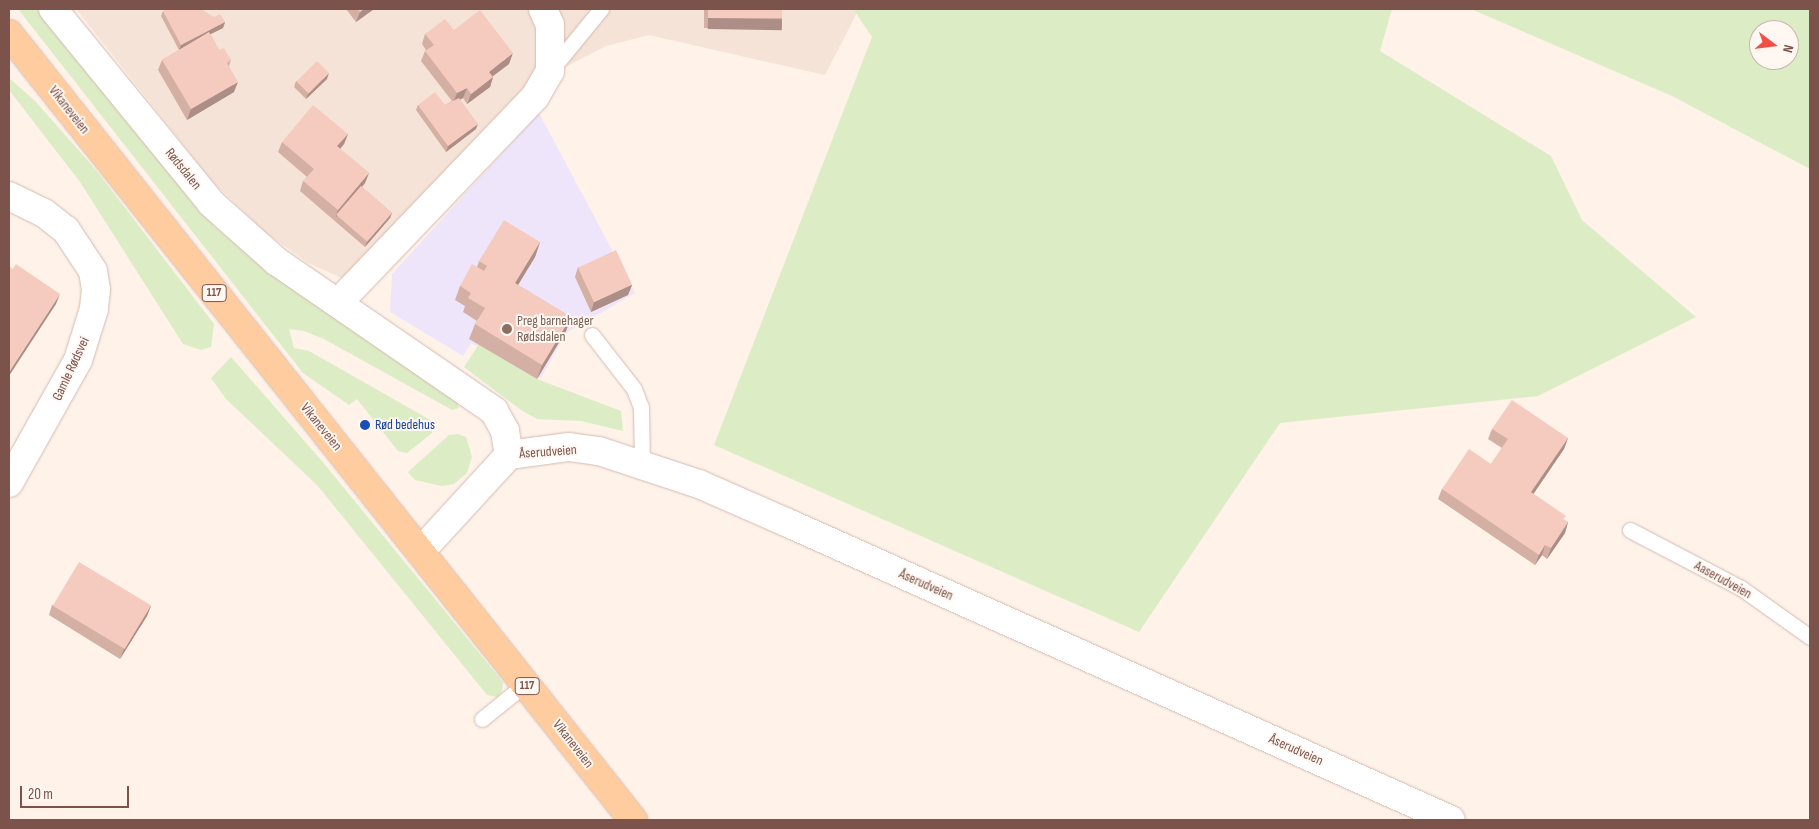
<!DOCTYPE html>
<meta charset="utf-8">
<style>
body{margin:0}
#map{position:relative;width:1819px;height:829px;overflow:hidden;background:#fef2e9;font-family:"Sofia Sans Condensed",sans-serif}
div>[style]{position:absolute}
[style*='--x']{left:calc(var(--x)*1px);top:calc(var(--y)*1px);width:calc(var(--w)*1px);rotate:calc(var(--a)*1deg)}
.residential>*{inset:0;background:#f6e3d7}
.education>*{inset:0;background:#efe5fb}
.green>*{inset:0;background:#dcedc6}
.roads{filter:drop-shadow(0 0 1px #d4bab0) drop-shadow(0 0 1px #d4bab0)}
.lane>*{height:15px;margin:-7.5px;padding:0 7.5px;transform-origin:7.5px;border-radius:7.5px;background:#fff}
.street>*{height:28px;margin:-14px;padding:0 14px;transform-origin:14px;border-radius:14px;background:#fff}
.secondary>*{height:28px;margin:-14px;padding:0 14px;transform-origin:14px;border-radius:14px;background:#fff}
.primary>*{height:28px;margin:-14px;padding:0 14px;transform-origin:14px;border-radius:14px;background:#ffcc9f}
.wall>*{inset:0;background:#d3afa4;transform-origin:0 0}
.shaded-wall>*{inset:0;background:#ac8e86;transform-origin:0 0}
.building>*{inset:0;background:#f5cbbf;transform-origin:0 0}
.dots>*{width:14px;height:14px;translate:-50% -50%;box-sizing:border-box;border:2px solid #fff7f1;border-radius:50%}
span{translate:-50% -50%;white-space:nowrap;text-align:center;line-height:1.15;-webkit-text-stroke:4px #fff7f1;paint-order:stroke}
.shield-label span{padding:1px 4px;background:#fff7f1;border:1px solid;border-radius:4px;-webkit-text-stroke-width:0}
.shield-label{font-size:12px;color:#7b534a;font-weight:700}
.street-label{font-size:14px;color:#7b534a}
.education-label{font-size:14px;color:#785e54}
.left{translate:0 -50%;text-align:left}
.transit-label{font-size:14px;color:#164399}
.frame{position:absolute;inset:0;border:10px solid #7b534a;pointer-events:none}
.north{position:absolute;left:1749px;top:20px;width:50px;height:50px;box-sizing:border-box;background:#fff7f1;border:1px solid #cab5ae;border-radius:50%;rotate:105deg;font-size:14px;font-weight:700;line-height:20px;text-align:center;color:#7b534a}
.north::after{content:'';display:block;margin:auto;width:18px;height:22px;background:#ef5147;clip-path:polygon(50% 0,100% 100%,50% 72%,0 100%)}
.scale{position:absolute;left:20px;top:786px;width:109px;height:22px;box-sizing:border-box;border:2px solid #7b534a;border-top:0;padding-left:6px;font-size:15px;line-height:18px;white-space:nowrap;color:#7b534a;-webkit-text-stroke:4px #fff7f1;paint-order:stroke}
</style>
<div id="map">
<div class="residential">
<i style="clip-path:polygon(76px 9px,859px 9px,825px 75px,649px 35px,606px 46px,534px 83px,429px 197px,342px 278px,308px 263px,265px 232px,213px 182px)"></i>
</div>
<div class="education">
<i style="clip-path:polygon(539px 113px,635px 293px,566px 333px,541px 378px,471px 343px,463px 356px,390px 312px,392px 274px)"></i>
</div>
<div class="green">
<i style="clip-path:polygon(18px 9px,37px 9px,215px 227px,258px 263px,454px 396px,459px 408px,452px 410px,324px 339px,304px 331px,289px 329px,294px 348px,309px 351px,434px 422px,432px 433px,407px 453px,398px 451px,357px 399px,349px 405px,303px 373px)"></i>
<i style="clip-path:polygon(853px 9px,1392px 9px,1380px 51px,1551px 156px,1582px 220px,1696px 317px,1538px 396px,1280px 423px,1139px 632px,714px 445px,872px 37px)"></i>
<i style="clip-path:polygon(evenodd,1471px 9px,1810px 9px,1810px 169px,1672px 96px,1471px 9px,1759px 30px,1789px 30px,1789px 60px,1759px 60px,1759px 30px)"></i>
<i style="clip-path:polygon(9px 78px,36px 102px,96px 170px,214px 324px,211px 347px,201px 350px,183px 344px,80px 182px,9px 90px)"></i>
<i style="clip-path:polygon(479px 344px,537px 379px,621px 411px,623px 431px,581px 421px,537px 419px,521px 410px,464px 367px)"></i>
<i style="clip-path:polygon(231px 357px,321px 460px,503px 682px,502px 691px,497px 697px,487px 695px,317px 485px,226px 399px,211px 378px)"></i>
<i style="clip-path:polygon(458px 434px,466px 437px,472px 457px,467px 473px,454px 484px,442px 486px,415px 480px,408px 472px,449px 435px)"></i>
</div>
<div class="roads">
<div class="lane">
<i style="--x:551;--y:70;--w:79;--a:-50.7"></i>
<i style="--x:592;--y:335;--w:68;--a:52.1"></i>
<i style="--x:634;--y:389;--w:19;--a:69"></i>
<i style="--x:641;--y:407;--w:57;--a:89"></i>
<i style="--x:1630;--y:530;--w:125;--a:27.6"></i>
<i style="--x:1741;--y:588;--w:85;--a:35.4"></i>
<i style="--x:482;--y:719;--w:55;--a:-39.1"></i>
</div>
<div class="street">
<i style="--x:53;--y:9;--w:250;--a:50.8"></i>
<i style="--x:211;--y:203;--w:87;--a:41.7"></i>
<i style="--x:276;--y:261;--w:265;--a:34.5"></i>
<i style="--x:494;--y:411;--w:23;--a:61"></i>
<i style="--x:505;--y:431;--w:24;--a:81"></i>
<i style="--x:9;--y:196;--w:39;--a:26"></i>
<i style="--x:44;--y:213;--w:28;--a:38"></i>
<i style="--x:66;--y:230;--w:49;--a:56.6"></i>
<i style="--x:93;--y:271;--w:18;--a:81"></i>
<i style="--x:96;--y:289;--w:20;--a:96"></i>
<i style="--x:94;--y:309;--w:53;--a:107.4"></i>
<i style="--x:78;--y:360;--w:141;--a:119.3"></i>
<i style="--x:338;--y:303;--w:285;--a:-46.3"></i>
<i style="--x:535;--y:97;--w:30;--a:-60"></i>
<i style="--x:550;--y:71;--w:46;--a:-90"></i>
<i style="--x:550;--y:25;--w:17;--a:-114"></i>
</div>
<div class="secondary">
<i style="--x:420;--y:552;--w:132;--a:-47.5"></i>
<i style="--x:509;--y:455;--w:61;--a:-7.6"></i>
<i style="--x:569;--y:447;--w:30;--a:8"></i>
<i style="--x:599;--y:451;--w:105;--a:18.3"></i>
<i style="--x:699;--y:484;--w:97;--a:23.7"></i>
<i style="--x:788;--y:523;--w:726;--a:24.13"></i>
</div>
<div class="primary">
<i style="--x:9;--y:34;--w:1004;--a:51.55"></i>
</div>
</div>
<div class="wall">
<i style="clip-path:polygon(346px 9px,374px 9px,356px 22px)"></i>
<i style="left:704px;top:9px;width:78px;height:19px"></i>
<i style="clip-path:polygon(163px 11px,214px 17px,225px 22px,223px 28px,210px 34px,219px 50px,231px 60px,229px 66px,234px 92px,187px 120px,158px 70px,162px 60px,179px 50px,161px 16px)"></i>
<i style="clip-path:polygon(454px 30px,509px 64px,493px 76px,493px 77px,490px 87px,467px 104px,463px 98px,460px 100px,476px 129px,446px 152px,416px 110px,418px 105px,445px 105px,452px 101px,421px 61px,425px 51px,426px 50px,422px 44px,425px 34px)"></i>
<i style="clip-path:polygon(327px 79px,306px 99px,294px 87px,296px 81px)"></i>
<i style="clip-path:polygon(348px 134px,344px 144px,340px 149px,369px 173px,365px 183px,362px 187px,392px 213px,390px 218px,365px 247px,300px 191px,303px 181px,307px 177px,278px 152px,282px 142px)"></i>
<i style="clip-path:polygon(540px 242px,535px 257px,518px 285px,571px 317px,566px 331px,537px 379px,469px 339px,475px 324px,477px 321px,463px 312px,465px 306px,455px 300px,460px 286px,477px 267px,479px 261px)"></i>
<i style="clip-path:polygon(578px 267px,632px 285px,628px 295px,591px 312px,575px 277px)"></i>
<i style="clip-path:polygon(1492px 429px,1568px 438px,1564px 449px,1533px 494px,1564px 520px,1568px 522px,1565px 533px,1547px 559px,1542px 555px,1535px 565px,1438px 499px,1442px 489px,1491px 464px,1502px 448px,1488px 439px)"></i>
<i style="clip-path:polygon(52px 605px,151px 606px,147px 616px,120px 659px,49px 615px)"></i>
</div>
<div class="shaded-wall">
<i style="clip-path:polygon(364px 9px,374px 9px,356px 22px,360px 12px)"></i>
<i style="left:708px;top:18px;width:74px;height:11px;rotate:1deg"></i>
<i style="clip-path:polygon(225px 22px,223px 28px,179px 50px,181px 45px)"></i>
<i style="clip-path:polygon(513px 53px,509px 64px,485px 82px,489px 72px)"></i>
<i style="clip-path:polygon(329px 73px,327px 79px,306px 99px,308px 94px)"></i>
<i style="clip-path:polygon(493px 77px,490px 87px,467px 104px,471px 94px)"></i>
<i style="clip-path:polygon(238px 82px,234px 92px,187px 120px,191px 109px)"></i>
<i style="clip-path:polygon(467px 88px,463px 98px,453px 103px,457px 93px)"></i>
<i style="clip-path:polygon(478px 124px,476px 129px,446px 152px,448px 146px)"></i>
<i style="clip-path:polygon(348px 134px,344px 144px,334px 156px,337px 146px)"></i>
<i style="clip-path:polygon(369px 173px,365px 183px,337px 217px,336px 215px,338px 210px)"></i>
<i style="clip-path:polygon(392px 213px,390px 218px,365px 247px,367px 242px)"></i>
<i style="clip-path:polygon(540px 242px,535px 257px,510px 298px,515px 283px)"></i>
<i style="clip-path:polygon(632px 285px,628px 295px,591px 312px,594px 302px)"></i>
<i style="clip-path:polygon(60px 294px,56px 304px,9px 376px,9px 372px)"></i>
<i style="clip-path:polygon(571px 317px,566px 331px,537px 379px,542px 365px)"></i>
<i style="clip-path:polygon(1568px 438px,1564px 449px,1528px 502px,1531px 492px)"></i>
<i style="clip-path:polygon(1568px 522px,1565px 533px,1547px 559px,1551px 548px)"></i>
<i style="clip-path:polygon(1545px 545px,1542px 555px,1535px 565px,1539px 555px)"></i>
<i style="clip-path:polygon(151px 606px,147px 616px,120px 659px,124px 649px)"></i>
</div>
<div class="building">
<i style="clip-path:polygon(167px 9px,201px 9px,214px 17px,220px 14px,225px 22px,181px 45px,163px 11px)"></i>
<i style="clip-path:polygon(357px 9px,364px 9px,360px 12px)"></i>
<i style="left:708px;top:9px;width:74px;height:9px"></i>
<i style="clip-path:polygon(480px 10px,513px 53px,489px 72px,493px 77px,471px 94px,467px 88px,457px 93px,425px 51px,434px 45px,425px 34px,445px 19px,454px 30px)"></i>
<i style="clip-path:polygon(209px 32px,219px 50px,224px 48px,231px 60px,227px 63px,238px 82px,191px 109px,162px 60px)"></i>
<i style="left:317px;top:61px;width:17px;height:29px;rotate:45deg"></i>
<i style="clip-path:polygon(435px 92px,445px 105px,459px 98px,478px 124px,448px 146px,418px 105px)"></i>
<i style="clip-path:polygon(313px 105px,348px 134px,337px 146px,369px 173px,338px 210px,303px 181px,314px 169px,282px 142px)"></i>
<i style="left:361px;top:186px;width:41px;height:38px;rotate:41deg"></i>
<i style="clip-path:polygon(504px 220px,540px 242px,515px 283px,571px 317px,542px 365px,475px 324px,485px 308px,468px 298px,471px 293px,460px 286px,472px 264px,484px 271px,487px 266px,479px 261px)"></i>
<i style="left:616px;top:250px;width:38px;height:42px;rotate:65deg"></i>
<i style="clip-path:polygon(16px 264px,60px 294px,9px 372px,9px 266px,13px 269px)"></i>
<i style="clip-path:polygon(1512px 400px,1568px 438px,1531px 492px,1566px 516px,1563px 519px,1568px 522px,1551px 548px,1545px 545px,1539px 555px,1442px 489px,1469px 449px,1491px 464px,1508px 439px,1492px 429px)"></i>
<i style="left:79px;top:562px;width:84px;height:51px;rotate:31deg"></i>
</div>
<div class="dots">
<i style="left:507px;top:329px;background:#8d6e63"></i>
<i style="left:365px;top:425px;background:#1a4fb4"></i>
</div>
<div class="shield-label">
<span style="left:214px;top:293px">117</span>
<span style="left:527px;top:686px">117</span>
</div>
<div class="street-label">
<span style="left:69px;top:110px;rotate:52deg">Vikaneveien</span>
<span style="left:183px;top:169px;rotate:51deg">Rødsdalen</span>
<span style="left:71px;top:369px;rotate:-65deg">Gamle Rødsvei</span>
<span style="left:321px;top:427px;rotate:51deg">Vikaneveien</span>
<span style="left:548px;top:452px;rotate:-4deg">Åserudveien</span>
<span style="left:1723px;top:580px;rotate:29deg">Aaserudveien</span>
<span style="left:926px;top:585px;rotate:24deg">Åserudveien</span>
<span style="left:573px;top:744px;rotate:52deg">Vikaneveien</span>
<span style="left:1296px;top:750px;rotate:24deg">Åserudveien</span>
</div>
<div class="education-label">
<span class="left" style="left:517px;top:329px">Preg barnehager<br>Rødsdalen</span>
</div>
<div class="transit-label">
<span class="left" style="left:375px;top:425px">Rød bedehus</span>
</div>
<div class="frame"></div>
<div class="north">N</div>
<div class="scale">20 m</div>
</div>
